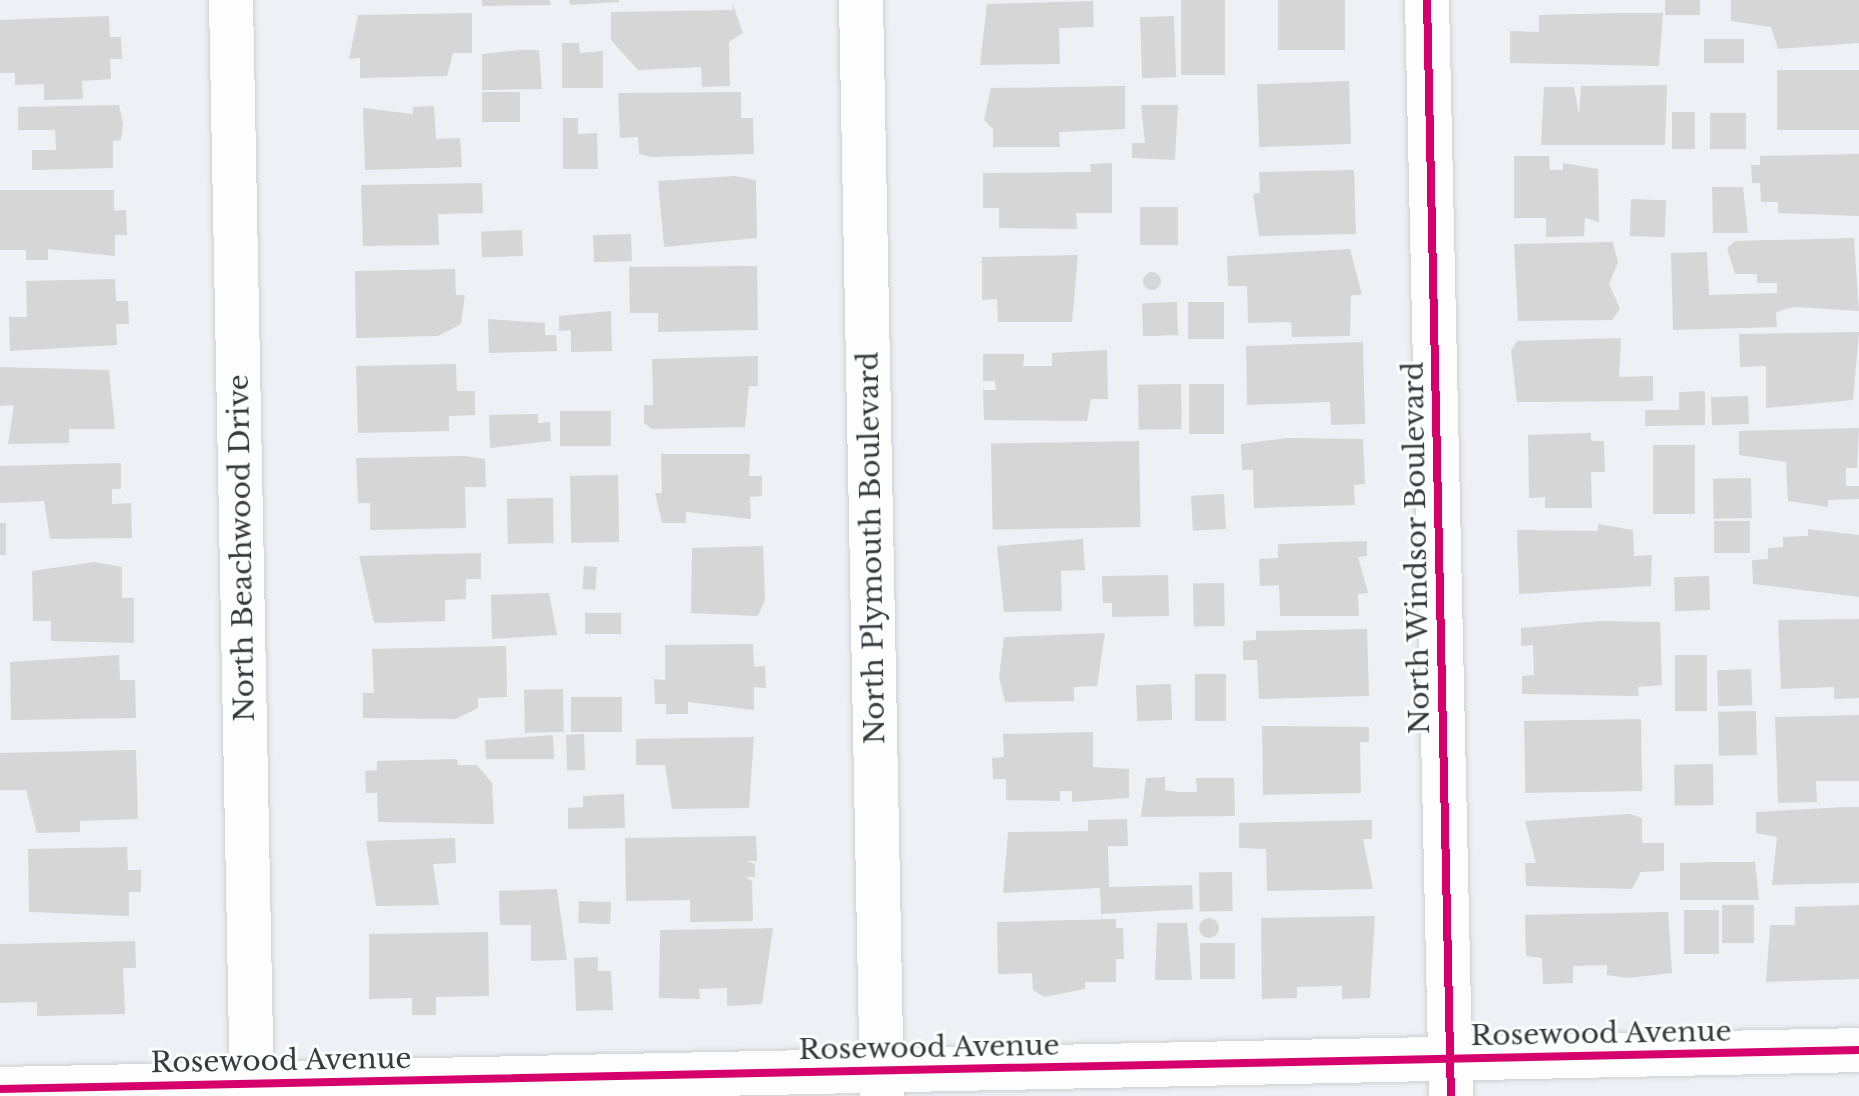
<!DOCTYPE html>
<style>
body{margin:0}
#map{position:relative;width:1859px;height:1096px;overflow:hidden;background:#eff0f5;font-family:"Libre Baskerville",serif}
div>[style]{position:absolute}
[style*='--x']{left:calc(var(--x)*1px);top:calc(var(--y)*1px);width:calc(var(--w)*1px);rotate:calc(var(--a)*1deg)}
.building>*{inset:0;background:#d6d6d7;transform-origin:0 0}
.round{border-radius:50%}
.roads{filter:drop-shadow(0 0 2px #cdced2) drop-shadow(0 0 2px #cdced2)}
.minor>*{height:44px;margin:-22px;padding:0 22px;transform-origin:22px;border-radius:22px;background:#fdfdfe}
.cycleway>*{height:8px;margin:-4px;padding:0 4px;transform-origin:4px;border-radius:4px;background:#d6006c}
span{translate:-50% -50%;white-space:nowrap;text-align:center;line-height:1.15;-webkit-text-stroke:6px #fcfdfe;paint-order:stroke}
.street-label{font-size:28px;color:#393a3d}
</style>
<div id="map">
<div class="building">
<i style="clip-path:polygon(482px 0,550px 0,551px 5px,482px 6px)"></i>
<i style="clip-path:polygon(569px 0,619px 0,619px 2px,570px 5px)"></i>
<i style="left:1181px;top:0;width:44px;height:75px"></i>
<i style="left:1278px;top:0;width:67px;height:50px"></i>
<i style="left:1665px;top:0;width:35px;height:15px"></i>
<i style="clip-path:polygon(1731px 0,1859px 0,1859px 43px,1778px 49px,1771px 27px,1731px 21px)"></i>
<i style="clip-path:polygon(1093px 1px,1094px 27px,1059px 28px,1060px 64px,980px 65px,987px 4px)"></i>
<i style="clip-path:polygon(732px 2px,743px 33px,729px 42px,730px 86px,702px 87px,701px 67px,638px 70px,611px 40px,611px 12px,733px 10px)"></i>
<i style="clip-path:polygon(472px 13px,472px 53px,453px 53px,447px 76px,360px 78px,360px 58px,349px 59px,358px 15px)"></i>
<i style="clip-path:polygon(1619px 13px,1663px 13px,1659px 66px,1510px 63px,1510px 31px,1539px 32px,1539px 15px)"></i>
<i style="clip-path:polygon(109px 16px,110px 37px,121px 37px,122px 59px,110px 59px,111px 79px,82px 81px,83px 99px,44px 100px,44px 84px,15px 85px,15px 73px,0 73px,0 20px)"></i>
<i style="left:1174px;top:16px;width:61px;height:34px;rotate:88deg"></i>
<i style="left:1704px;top:39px;width:40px;height:24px"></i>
<i style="clip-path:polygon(562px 43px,579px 43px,580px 53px,603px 51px,603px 88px,562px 88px)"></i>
<i style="clip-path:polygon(520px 50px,539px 50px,542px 89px,482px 90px,482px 54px)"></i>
<i style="left:1859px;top:70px;width:60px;height:82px;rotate:90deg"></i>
<i style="left:1349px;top:81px;width:63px;height:92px;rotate:88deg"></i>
<i style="clip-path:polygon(1667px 85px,1665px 145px,1541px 145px,1544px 87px,1574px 87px,1579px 114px,1581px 86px)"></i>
<i style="clip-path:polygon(1125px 86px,1125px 129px,1059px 132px,1060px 147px,993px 147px,993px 129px,984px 120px,991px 88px)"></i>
<i style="left:482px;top:92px;width:38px;height:30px"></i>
<i style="clip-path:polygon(741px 92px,741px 118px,753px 118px,754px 154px,652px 157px,639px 154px,638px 137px,620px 138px,618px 93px)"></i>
<i style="clip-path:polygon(119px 105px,123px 123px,121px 140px,113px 141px,113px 168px,32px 170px,32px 150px,56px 150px,55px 130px,18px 130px,18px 107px)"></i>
<i style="clip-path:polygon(1141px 105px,1178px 105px,1175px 160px,1132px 158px,1132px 143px,1145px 143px)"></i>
<i style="clip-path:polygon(434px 106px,436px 139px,460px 138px,462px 167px,365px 170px,363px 108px,413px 114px,413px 107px)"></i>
<i style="left:1672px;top:112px;width:23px;height:37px"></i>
<i style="left:1746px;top:113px;width:36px;height:36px;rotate:90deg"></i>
<i style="clip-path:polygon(563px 118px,578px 118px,578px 134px,597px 133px,598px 169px,563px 169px)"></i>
<i style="clip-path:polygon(1859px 154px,1859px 216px,1778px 213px,1778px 202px,1761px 202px,1760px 183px,1752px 183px,1751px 165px,1760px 165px,1760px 156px)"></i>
<i style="clip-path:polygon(1514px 156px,1549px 156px,1550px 170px,1563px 170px,1563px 163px,1598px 169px,1599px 222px,1585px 218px,1584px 236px,1546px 237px,1546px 218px,1514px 218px)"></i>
<i style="clip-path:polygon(1112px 163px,1112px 213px,1076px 213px,1077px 229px,999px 228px,999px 208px,983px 208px,983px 173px,1091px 172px,1090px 164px)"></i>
<i style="clip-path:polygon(1354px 170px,1356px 234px,1259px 236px,1253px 194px,1260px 193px,1259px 172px)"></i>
<i style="clip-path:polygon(735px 176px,756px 180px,757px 238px,664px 247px,658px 181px)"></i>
<i style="clip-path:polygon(482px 183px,483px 213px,438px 214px,439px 245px,363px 246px,361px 185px)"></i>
<i style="clip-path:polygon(1712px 187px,1743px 187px,1748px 233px,1713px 233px)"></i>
<i style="clip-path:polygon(0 190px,114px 190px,114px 211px,126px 210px,127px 235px,115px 235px,115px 256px,48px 249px,48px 260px,26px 260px,26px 250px,0 250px)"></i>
<i style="left:1631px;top:199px;width:35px;height:37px;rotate:2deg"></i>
<i style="left:1140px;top:207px;width:38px;height:38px"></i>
<i style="left:522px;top:230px;width:26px;height:41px;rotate:88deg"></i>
<i style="left:631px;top:234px;width:27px;height:38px;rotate:88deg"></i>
<i style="clip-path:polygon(1854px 238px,1859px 311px,1794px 307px,1776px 312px,1777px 327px,1673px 330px,1671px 253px,1707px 252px,1709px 295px,1777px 293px,1777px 283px,1757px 283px,1757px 274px,1735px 274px,1727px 248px,1735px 241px)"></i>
<i style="clip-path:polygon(1613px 242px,1618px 263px,1609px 284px,1620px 309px,1612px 320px,1518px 321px,1514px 244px)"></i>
<i style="clip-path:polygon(1350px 249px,1362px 295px,1351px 295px,1350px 336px,1292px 337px,1291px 322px,1248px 323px,1247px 286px,1228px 286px,1227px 256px)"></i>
<i style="clip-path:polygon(1078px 255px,1072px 322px,998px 322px,997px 299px,982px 300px,982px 257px)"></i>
<i style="clip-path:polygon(757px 266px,758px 330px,658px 332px,658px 313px,630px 313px,629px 267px)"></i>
<i style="clip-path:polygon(455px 269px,456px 295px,465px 295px,461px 324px,438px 336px,356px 338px,355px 271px)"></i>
<i class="round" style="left:1143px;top:272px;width:18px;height:18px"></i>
<i style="clip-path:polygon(115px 279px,116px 301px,128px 301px,129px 324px,116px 324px,117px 345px,10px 351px,9px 317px,27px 317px,26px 281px)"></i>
<i style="left:1177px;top:302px;width:33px;height:35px;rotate:88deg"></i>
<i style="left:1188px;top:302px;width:36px;height:37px"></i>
<i style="clip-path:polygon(611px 311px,612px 351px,571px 352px,571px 330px,559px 331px,559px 316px)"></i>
<i style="clip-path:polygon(488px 319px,545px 323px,545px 335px,556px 335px,557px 351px,489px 353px)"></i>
<i style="clip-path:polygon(1859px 332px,1853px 400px,1766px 408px,1766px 366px,1740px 367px,1739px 334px)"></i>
<i style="clip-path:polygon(1621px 338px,1619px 377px,1653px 376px,1653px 401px,1517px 402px,1511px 351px,1517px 341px)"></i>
<i style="clip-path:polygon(1363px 342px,1365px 424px,1331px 425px,1330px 402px,1247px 405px,1246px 346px)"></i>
<i style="clip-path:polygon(1107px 350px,1108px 399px,1091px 399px,1087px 421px,984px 420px,983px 390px,996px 390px,995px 381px,983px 381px,983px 354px,1024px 354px,1023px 366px,1052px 366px,1052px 353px)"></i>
<i style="clip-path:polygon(758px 356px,758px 386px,749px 386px,745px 427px,652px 429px,644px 423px,644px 405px,653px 405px,652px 359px)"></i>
<i style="clip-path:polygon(456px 364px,457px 391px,475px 391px,475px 415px,449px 416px,449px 431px,358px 433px,356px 366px)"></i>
<i style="clip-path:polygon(0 367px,109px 370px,115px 429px,69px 429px,69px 443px,8px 444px,14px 405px,0 406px)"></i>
<i style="left:1181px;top:384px;width:45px;height:43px;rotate:89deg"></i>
<i style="left:1189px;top:384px;width:35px;height:50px"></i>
<i style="clip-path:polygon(1705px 391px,1705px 425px,1645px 426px,1645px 410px,1679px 410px,1679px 392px)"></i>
<i style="left:1748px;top:396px;width:28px;height:37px;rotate:88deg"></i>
<i style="left:560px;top:411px;width:51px;height:35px"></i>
<i style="clip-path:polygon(538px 414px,538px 423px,550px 422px,551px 441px,490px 448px,489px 415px)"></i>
<i style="clip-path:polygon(1859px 428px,1857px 468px,1846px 468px,1846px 486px,1859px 486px,1859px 499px,1828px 500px,1828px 507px,1788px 501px,1786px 462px,1739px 455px,1739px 431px)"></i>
<i style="clip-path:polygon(1591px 433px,1591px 441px,1604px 441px,1605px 472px,1591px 472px,1592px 508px,1545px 508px,1545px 497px,1529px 498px,1528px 435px)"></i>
<i style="clip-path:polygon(1286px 438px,1363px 439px,1365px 484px,1354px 485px,1355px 505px,1254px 508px,1253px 470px,1242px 470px,1241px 444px)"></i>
<i style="left:1139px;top:441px;width:86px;height:148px;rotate:89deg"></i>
<i style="left:1653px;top:445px;width:42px;height:69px"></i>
<i style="clip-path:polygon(661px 454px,750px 454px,749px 476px,762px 476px,762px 496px,750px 497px,751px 519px,686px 512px,686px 523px,662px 523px,655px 493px,662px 493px)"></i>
<i style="clip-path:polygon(465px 456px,485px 459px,486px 487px,465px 487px,466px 528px,370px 530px,370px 503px,358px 503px,356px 458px)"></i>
<i style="clip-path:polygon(121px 463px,121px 489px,112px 489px,112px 504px,131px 503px,132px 538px,50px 539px,44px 501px,0 503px,0 466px)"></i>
<i style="left:618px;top:475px;width:67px;height:48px;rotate:89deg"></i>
<i style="left:1751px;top:478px;width:40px;height:38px;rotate:89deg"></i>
<i style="left:1224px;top:494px;width:35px;height:33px;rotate:87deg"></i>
<i style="left:553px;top:498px;width:45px;height:46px;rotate:89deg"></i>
<i style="left:1714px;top:521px;width:36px;height:32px"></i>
<i style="left:0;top:523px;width:6px;height:32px"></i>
<i style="clip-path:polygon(1598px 524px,1633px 530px,1634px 556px,1652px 555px,1651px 586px,1519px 594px,1517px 530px,1598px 531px)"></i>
<i style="clip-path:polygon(1808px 529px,1859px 535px,1859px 597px,1753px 584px,1752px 560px,1768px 559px,1768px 548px,1783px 547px,1783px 537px,1808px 536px)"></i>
<i style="clip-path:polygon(1083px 539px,1085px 570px,1061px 571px,1062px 611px,1004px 612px,997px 546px)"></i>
<i style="clip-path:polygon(1367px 541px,1367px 556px,1358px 557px,1368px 593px,1358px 594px,1359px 616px,1280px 616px,1279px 585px,1260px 586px,1259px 559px,1278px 558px,1278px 544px)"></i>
<i style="clip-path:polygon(763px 546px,765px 600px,758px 616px,691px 613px,692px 548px)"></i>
<i style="clip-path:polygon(481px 553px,481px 579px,466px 579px,466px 599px,445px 600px,445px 621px,374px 623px,359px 556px)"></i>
<i style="clip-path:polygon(94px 562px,122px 567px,122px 598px,134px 598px,134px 643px,51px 641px,51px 621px,33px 621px,32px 571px)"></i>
<i style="left:584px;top:566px;width:13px;height:23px;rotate:4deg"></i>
<i style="clip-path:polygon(1168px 575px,1169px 616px,1112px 617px,1112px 603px,1103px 603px,1102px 576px)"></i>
<i style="left:1709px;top:576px;width:34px;height:35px;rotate:88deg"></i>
<i style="left:1224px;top:583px;width:43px;height:31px;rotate:89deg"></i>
<i style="clip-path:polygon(549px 593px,557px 635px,492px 639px,491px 595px)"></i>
<i style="left:585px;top:613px;width:36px;height:21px"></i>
<i style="clip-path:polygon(1859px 619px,1859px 698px,1834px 699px,1834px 687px,1781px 689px,1778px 620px)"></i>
<i style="clip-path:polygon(1600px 621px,1660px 622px,1662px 685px,1638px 687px,1639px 696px,1522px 694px,1522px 676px,1534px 675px,1533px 645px,1521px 646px,1521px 628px)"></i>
<i style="clip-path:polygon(1367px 629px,1369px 696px,1259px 699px,1257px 660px,1243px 660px,1243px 641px,1256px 640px,1256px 631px)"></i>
<i style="clip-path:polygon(1105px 633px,1097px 686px,1074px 687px,1074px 701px,1005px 702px,999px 677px,1004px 637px)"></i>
<i style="clip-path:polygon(753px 644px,754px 667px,765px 666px,766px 688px,754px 687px,754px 710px,688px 702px,688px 714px,666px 714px,666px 704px,655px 704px,654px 679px,665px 680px,665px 645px)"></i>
<i style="clip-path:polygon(506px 646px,507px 697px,478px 698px,478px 708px,456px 719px,363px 718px,363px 693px,374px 693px,372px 649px)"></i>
<i style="clip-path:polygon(119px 655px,120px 680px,135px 680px,136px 718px,11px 720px,10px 662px)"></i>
<i style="left:1675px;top:655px;width:32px;height:56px"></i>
<i style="left:1751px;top:669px;width:36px;height:34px;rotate:88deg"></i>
<i style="left:1195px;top:674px;width:31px;height:47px"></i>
<i style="left:1171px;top:684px;width:36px;height:35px;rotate:88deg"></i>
<i style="left:563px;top:689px;width:43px;height:39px;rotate:89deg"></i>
<i style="left:622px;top:697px;width:35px;height:51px;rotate:90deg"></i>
<i style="left:1756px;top:711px;width:44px;height:38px;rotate:89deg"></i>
<i style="clip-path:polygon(1859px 715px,1859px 781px,1816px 781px,1817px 802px,1778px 803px,1775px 717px)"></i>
<i style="left:1641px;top:719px;width:72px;height:117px;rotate:89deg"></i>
<i style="clip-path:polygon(1262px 726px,1369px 727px,1369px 742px,1360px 742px,1361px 793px,1263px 795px)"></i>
<i style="clip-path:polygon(1093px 732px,1093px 767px,1129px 769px,1129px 798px,1072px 802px,1072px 791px,1060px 791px,1060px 801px,1006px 800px,1006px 779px,993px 779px,992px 758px,1004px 757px,1003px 734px)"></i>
<i style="left:584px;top:734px;width:36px;height:18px;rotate:88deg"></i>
<i style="clip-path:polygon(553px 735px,554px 759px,486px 759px,485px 740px)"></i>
<i style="clip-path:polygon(754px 737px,749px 808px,672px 809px,665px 765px,636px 765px,636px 739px)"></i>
<i style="clip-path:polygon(136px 750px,138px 819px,80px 821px,80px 832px,37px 833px,26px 790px,0 790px,0 753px)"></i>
<i style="clip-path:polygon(457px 759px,458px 765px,477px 765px,492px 783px,494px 824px,378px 822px,377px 793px,366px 793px,365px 771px,377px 770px,377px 761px)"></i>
<i style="left:1713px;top:764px;width:41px;height:39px;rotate:89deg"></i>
<i style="clip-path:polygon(1165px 777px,1165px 790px,1179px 792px,1197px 792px,1196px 778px,1234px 778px,1235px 816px,1141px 817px,1146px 778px)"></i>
<i style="clip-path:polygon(624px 794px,625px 828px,568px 829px,568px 808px,583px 807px,583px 796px)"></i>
<i style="clip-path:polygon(1844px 807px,1859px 807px,1859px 883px,1772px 885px,1777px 837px,1756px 833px,1756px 812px)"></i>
<i style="clip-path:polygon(1630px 814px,1642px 818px,1642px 843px,1664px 843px,1664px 871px,1641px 872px,1632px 889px,1526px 886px,1525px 863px,1536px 863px,1525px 821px)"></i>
<i style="clip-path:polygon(1127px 819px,1128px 846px,1108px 846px,1109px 887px,1192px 885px,1193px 909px,1101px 914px,1100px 888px,1003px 893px,1008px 832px,1088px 831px,1088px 820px)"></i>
<i style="clip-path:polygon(1372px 820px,1372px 839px,1363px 839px,1373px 889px,1267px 891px,1266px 849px,1239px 848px,1239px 823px)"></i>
<i style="clip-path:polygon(756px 836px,757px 861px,746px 861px,755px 864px,755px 877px,746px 877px,752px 881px,753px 921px,690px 922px,690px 900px,626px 901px,625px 838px)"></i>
<i style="clip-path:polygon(455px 838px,456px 863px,433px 864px,439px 905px,376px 906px,366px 841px)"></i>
<i style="clip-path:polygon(127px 847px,128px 870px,141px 870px,141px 892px,129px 892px,129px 916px,29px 912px,28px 849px)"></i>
<i style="clip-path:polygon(1720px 862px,1755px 862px,1759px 900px,1680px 900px,1680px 863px)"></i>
<i style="left:1232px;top:872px;width:39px;height:33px;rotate:89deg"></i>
<i style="clip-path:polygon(557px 889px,567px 960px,531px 961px,531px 925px,500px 925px,499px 891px)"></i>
<i style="left:579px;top:901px;width:32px;height:22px;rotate:2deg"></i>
<i style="left:1754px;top:905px;width:38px;height:32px;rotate:90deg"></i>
<i style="clip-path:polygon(1859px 905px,1859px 979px,1766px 982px,1770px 925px,1795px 925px,1795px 907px)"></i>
<i style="left:1719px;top:910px;width:44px;height:35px;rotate:90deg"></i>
<i style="clip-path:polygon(1668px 912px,1672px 973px,1628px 978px,1607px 975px,1607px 965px,1573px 966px,1573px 983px,1543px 984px,1542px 958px,1526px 956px,1525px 915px)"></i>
<i style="clip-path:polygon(1375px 916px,1370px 998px,1342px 999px,1342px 986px,1297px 987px,1297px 998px,1262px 999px,1261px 918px)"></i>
<i class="round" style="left:1199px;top:918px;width:20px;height:20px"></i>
<i style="clip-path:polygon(1116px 919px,1116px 928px,1123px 928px,1124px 959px,1116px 959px,1116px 982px,1085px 982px,1085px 989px,1044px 997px,1033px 990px,1032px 973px,998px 974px,997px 922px)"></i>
<i style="clip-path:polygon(1157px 923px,1187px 923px,1192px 980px,1155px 980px)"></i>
<i style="clip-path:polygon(773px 928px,762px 1004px,727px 1006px,727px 988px,699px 989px,700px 999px,659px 998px,660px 930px)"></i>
<i style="clip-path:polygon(488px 932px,489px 996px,436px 997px,436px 1015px,412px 1015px,412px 998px,369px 999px,369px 934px)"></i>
<i style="clip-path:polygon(135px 941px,136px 968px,123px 968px,125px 1014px,37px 1016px,37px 1002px,0 1003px,0 944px)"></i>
<i style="left:1200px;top:943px;width:35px;height:36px"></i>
<i style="clip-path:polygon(598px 957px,598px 971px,611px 971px,613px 1010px,576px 1011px,574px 958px)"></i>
</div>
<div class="roads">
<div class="minor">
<i style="--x:231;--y:0;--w:1096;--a:88.9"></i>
<i style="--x:861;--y:0;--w:1096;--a:88.9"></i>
<i style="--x:1427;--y:0;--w:1096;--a:88.75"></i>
<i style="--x:0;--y:1089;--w:1859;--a:-1.2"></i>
</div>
</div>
<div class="cycleway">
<i style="--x:1427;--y:0;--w:1096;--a:88.75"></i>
<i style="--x:0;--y:1089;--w:1859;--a:-1.2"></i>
</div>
<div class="street-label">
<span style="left:242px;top:548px;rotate:-91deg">North Beachwood Drive</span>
<span style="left:872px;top:548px;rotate:-91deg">North Plymouth Boulevard</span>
<span style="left:1417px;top:548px;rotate:-91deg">North Windsor Boulevard</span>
<span style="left:1601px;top:1034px;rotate:-1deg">Rosewood Avenue</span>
<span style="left:929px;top:1048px;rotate:-1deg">Rosewood Avenue</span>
<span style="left:281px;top:1061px;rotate:-1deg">Rosewood Avenue</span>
</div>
</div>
